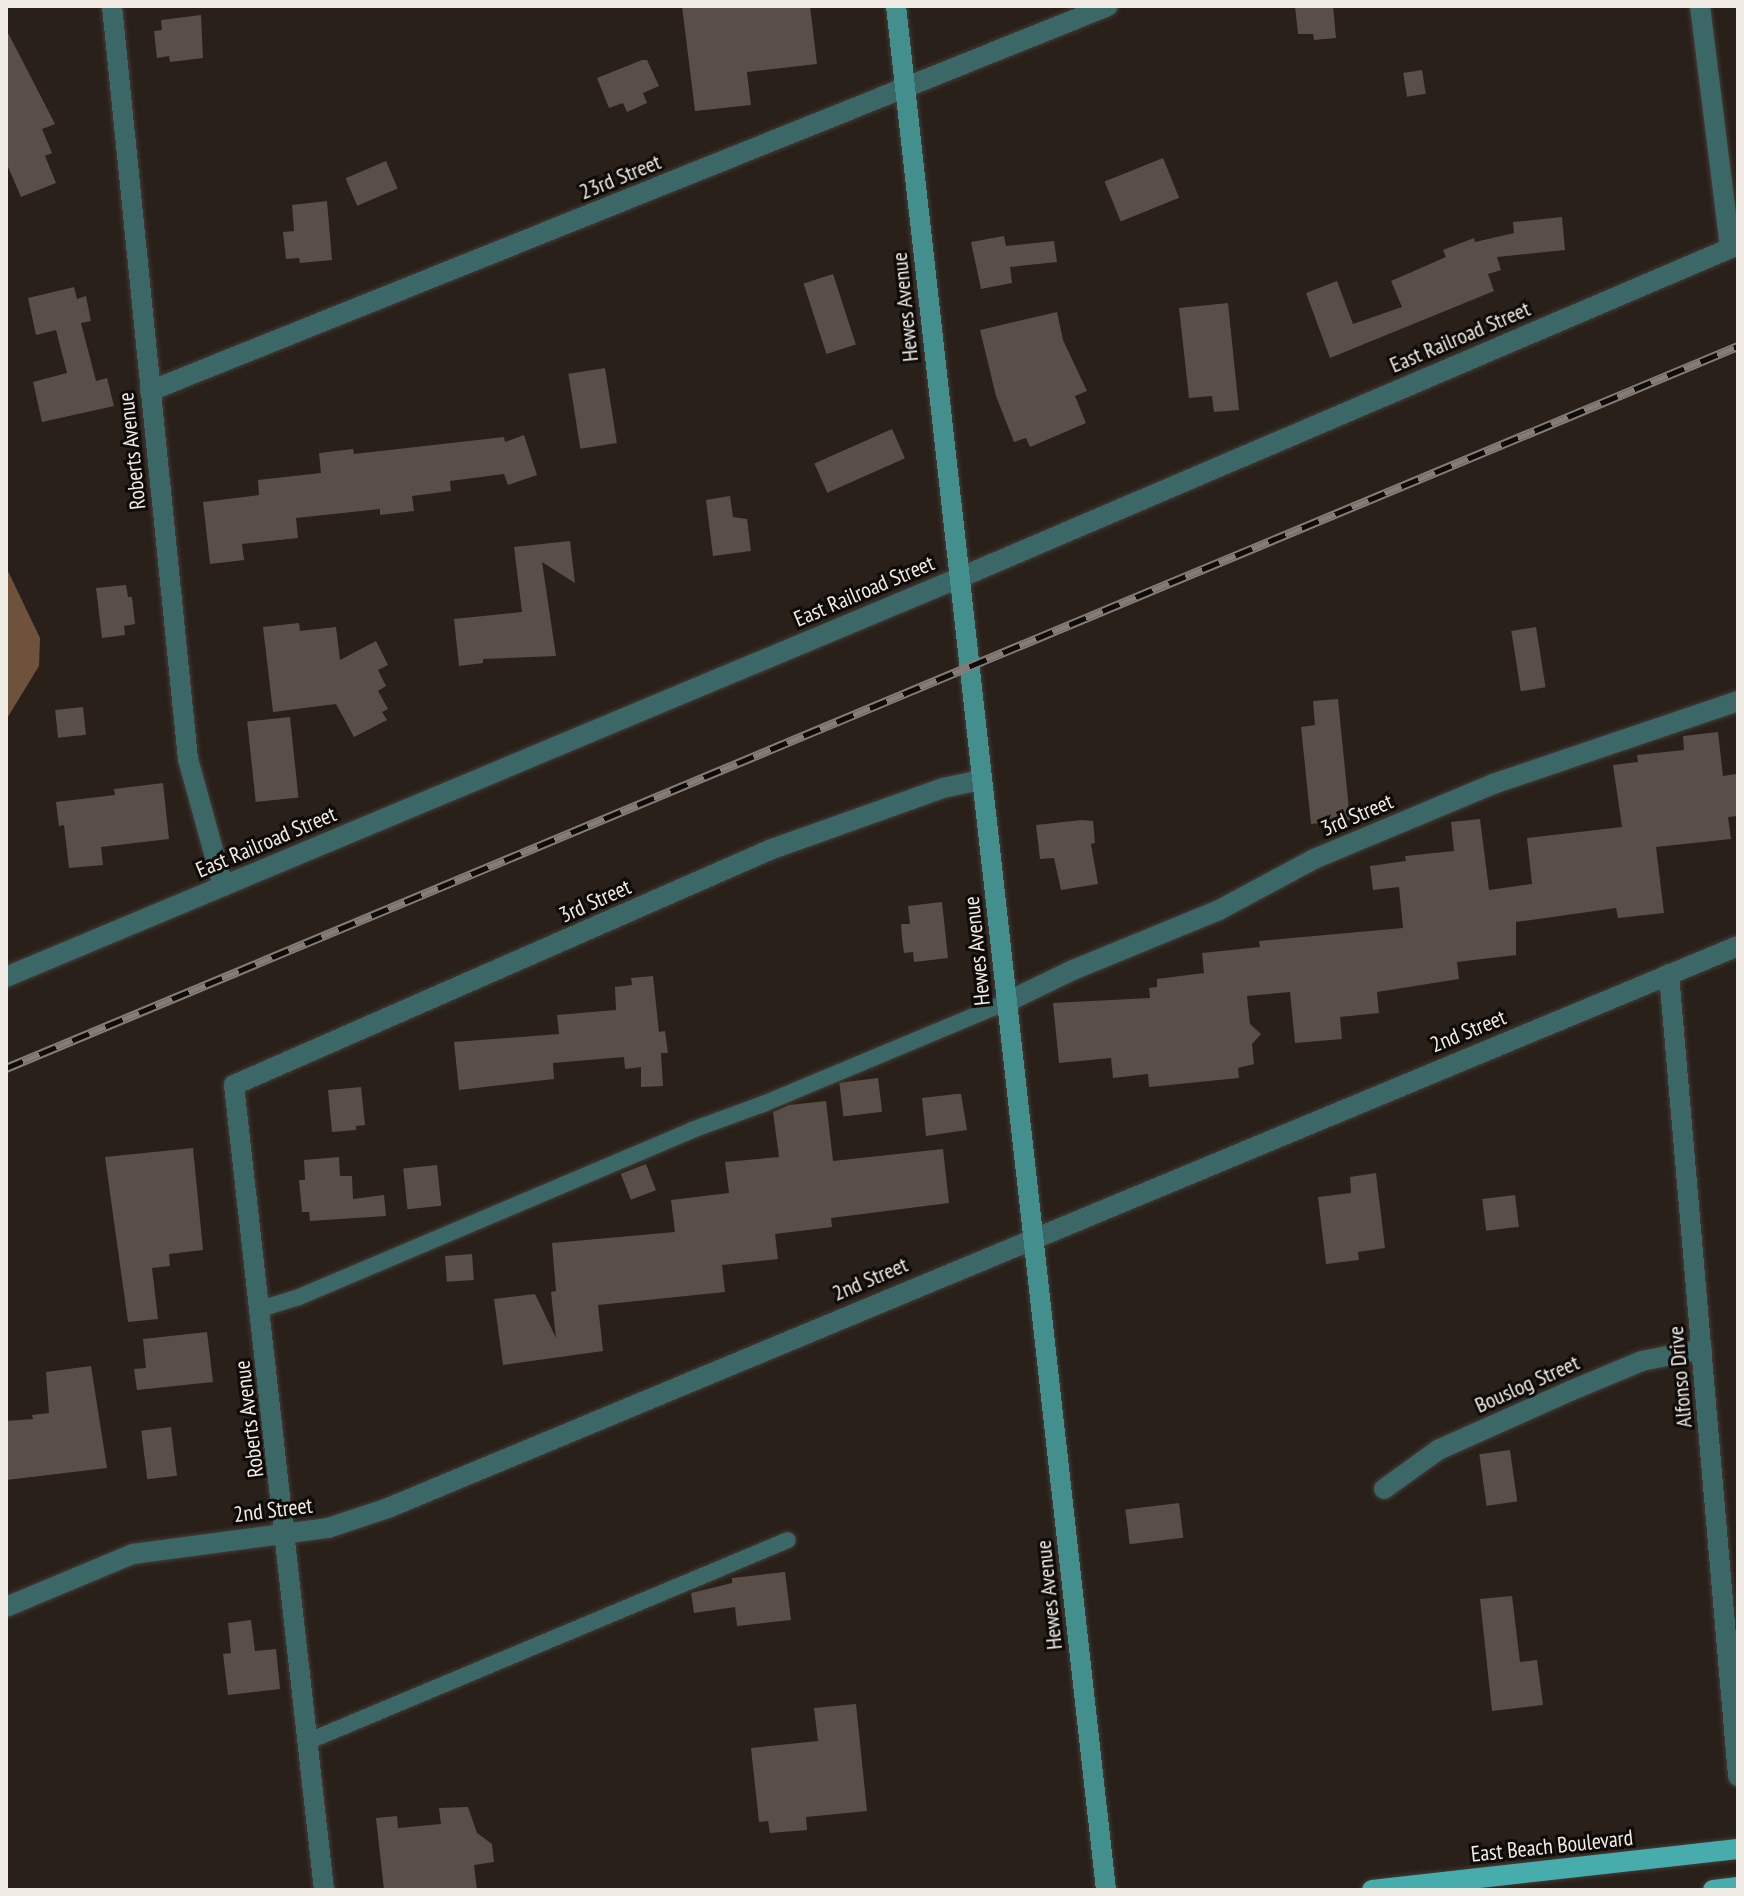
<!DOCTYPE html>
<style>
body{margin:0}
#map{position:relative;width:1744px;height:1896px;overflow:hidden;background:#29201a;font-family:"PT Sans Narrow",sans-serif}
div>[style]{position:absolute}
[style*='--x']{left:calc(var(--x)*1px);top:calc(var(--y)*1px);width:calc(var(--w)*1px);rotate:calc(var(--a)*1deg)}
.forest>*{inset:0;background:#6e523c}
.building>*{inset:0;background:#594f48;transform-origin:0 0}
.roads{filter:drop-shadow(0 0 2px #453c37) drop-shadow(0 0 2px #453c37)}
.service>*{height:16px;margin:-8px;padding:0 8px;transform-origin:8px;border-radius:8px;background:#3b6767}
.minor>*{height:20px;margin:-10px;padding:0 10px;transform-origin:10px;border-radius:10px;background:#3b6767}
.tertiary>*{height:20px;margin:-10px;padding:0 10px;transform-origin:10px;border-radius:10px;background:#3b6767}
.secondary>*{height:20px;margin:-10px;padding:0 10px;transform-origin:10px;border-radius:10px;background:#438f8e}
.primary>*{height:20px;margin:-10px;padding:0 10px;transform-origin:10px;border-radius:10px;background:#47adac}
.rail>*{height:9px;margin-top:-4.5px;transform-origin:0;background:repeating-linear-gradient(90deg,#0f0b08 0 18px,#847d77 0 36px);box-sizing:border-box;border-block:2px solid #847d77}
span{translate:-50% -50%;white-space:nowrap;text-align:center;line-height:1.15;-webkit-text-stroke:6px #0f0b08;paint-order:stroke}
.street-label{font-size:22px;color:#f1ebe6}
.frame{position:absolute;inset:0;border:8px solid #f1ebe6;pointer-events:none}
</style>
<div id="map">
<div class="forest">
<i style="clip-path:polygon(6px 567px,40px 638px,39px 666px,6px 720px)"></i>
</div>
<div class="building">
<i style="clip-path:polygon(682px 6px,810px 6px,817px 64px,747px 72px,751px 105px,695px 111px)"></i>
<i style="clip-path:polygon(1295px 6px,1333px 6px,1336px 38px,1314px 40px,1313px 34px,1298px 34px)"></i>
<i style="clip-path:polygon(201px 15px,203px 58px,170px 62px,169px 56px,157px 58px,154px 31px,162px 30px,161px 20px)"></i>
<i style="clip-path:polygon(6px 29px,55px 124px,42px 129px,52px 153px,45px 156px,56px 183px,21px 197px,6px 162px)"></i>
<i style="clip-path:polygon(642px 60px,647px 60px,659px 86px,643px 93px,647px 103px,627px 112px,623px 103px,609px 108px,597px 78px)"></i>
<i style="left:1422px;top:70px;width:24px;height:19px;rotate:81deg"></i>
<i style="left:1163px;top:158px;width:43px;height:63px;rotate:68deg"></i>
<i style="left:386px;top:161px;width:30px;height:44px;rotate:67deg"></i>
<i style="clip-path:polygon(327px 201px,332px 260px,300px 263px,299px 258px,286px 259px,283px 232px,294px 231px,292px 205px)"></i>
<i style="clip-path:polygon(1562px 217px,1565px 250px,1497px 257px,1501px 270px,1488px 274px,1494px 291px,1330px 358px,1306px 293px,1337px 281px,1353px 324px,1402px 307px,1391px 281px,1446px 257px,1443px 250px,1474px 238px,1475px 242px,1514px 233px,1513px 222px)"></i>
<i style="clip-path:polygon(1004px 236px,1006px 246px,1054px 241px,1057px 262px,1010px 267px,1012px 283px,981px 289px,971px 242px)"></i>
<i style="left:833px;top:274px;width:74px;height:31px;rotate:72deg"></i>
<i style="clip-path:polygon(74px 287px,77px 299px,86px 296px,91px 321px,81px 323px,96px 381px,107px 378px,114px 406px,42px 422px,33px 382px,67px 373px,56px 330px,36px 335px,28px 298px)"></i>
<i style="clip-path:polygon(1228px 303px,1239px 410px,1214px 412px,1212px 396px,1189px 398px,1179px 308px)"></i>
<i style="clip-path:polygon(1057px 312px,1063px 340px,1087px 391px,1075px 396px,1086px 423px,1030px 447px,1026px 438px,1014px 442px,996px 396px,980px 330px)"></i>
<i style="left:605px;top:368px;width:76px;height:37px;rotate:81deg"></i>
<i style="left:892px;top:429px;width:32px;height:85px;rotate:66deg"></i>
<i style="clip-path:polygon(524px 435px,537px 475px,508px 485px,504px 474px,450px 481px,451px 491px,412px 496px,414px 511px,380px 515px,380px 509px,296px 518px,298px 538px,242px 544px,244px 560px,210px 564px,203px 502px,259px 495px,258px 480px,321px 473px,319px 453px,353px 449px,354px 454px,504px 437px,505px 442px)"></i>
<i style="clip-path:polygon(730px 496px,733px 517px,747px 519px,751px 551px,713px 556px,706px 500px)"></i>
<i style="clip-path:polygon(570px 541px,575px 583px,542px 562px,556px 656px,483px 659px,483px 663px,459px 666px,454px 619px,522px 612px,514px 547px)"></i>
<i style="clip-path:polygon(126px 585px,128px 597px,132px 597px,135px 624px,124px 626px,125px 635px,102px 638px,96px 588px)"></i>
<i style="clip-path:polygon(299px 623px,300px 631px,336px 627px,340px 660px,376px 641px,388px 665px,378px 670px,386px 686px,378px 691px,388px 709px,382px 712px,387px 720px,354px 737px,336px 704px,273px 712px,263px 627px)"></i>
<i style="left:1536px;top:627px;width:61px;height:25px;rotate:81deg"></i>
<i style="clip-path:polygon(1338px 699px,1350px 820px,1311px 824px,1301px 727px,1315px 725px,1313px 701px)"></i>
<i style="left:83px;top:707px;width:28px;height:28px;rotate:84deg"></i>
<i style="left:290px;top:717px;width:81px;height:43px;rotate:84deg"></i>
<i style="clip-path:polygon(1718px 732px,1723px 776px,1736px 774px,1738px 816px,1728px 817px,1731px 839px,1656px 847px,1664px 913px,1618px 918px,1616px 908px,1516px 922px,1516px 955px,1457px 962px,1459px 979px,1377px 992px,1379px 1013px,1340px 1017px,1342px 1039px,1295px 1043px,1290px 992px,1247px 996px,1250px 1024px,1261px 1034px,1252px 1044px,1254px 1064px,1238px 1068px,1239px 1078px,1149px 1087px,1148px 1074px,1113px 1078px,1111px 1058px,1059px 1063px,1053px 1003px,1150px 998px,1149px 988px,1157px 987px,1157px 979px,1204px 973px,1202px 953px,1260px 947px,1259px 941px,1403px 928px,1399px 887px,1373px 890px,1370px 866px,1406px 861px,1405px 856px,1454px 851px,1451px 822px,1480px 819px,1489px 890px,1532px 884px,1527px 838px,1622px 827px,1613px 765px,1638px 762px,1637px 755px,1684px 750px,1683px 736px)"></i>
<i style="clip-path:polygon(163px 783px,169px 839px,101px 847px,103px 865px,69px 868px,64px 825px,59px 826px,56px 802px,115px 795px,114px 789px)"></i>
<i style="clip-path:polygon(1082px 820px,1093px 821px,1095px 843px,1091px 844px,1098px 884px,1061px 890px,1054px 858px,1040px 859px,1036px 825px)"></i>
<i style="clip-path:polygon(942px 902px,948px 958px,914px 962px,913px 952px,904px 953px,902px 939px,901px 924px,910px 924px,908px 906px)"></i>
<i style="clip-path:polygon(653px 976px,659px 1032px,665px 1031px,668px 1053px,661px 1053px,663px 1086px,641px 1087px,641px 1067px,625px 1069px,624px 1057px,553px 1063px,554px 1079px,459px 1090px,454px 1042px,559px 1034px,557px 1015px,616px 1010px,615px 987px,632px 985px,631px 978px)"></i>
<i style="left:878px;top:1078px;width:34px;height:39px;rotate:83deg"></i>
<i style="clip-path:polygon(361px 1087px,365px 1125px,356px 1126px,356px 1130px,332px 1132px,328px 1090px)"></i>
<i style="clip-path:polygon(956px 1094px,961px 1094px,967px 1130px,926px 1136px,922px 1098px)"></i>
<i style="clip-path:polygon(826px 1101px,833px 1161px,943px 1149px,949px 1203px,831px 1218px,832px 1227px,775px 1234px,778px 1259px,722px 1265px,725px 1292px,598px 1305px,603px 1351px,503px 1365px,494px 1299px,535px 1294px,556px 1338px,551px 1292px,556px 1291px,552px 1243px,675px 1232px,671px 1200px,729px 1193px,725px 1162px,779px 1157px,773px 1112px,789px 1105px)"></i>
<i style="clip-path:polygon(193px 1148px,203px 1250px,169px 1254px,170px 1266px,152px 1268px,158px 1319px,128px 1322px,105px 1157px)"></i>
<i style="clip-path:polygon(339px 1157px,340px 1176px,352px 1176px,353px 1199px,384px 1195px,386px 1216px,310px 1221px,309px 1212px,302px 1212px,299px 1180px,305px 1180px,304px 1160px)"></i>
<i style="left:646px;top:1164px;width:28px;height:27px;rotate:69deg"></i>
<i style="left:437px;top:1165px;width:41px;height:34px;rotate:84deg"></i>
<i style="clip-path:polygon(1376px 1173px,1385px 1248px,1358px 1252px,1359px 1260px,1326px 1264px,1318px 1197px,1351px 1193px,1350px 1177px)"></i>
<i style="left:1515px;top:1195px;width:32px;height:33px;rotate:83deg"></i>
<i style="left:472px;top:1254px;width:26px;height:27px;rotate:86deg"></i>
<i style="clip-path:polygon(207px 1332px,213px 1382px,137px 1390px,134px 1369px,146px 1368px,143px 1339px)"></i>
<i style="clip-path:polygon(91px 1366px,107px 1468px,6px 1480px,6px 1421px,33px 1419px,32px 1415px,49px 1413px,46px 1372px)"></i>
<i style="left:171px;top:1427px;width:49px;height:30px;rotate:83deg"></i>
<i style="left:1510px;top:1450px;width:52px;height:31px;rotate:82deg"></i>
<i style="left:1179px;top:1503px;width:35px;height:54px;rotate:83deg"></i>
<i style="clip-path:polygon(785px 1572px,791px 1620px,737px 1626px,735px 1607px,694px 1613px,691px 1593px,732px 1583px,732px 1578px)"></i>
<i style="clip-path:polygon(1512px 1596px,1520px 1662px,1537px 1660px,1543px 1705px,1492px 1711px,1480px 1599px)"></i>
<i style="clip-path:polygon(251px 1620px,255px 1651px,276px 1649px,280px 1689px,228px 1695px,223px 1654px,231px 1653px,228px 1623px)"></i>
<i style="clip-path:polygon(856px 1704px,867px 1811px,806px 1817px,807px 1830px,770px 1833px,768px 1821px,759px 1822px,751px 1748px,818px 1741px,814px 1708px)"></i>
<i style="clip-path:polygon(468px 1807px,477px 1833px,492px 1844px,494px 1862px,474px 1865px,477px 1890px,384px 1890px,376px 1818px,397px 1816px,398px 1828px,441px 1824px,439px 1808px)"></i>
</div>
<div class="roads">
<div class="service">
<i style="--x:260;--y:1309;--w:41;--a:-17.1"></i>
<i style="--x:299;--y:1297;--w:427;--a:-23"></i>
<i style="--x:692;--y:1130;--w:76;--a:-20.1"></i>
<i style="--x:763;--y:1104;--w:264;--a:-22.7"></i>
<i style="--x:309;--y:1741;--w:519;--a:-22.76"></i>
</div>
<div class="minor">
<i style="--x:112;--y:6;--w:757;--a:84.24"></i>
<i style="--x:188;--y:759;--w:132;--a:74.6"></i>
<i style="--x:1700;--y:6;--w:244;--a:82.9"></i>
<i style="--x:150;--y:391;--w:1032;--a:-21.89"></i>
<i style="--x:1669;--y:974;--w:805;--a:85.08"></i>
<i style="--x:1007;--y:1002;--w:73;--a:-25.9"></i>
<i style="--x:1073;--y:970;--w:158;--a:-22.3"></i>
<i style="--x:1219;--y:910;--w:108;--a:-28.2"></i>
<i style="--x:1314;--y:859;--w:194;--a:-22.7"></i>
<i style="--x:1493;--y:784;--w:259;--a:-18.7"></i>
<i style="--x:1384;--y:1489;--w:67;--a:-35.8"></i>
<i style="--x:1438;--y:1450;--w:145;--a:-24.1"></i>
<i style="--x:1570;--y:1391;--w:78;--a:-22.6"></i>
<i style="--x:1642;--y:1361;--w:61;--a:-11.3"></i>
<i style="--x:6;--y:1607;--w:138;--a:-22.7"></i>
<i style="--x:133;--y:1554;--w:197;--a:-7.6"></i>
<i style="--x:328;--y:1528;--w:63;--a:-18.4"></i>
<i style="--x:388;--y:1508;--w:1462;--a:-22.6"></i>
<i style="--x:324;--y:1890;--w:810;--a:-96.38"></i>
<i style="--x:234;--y:1085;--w:587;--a:-23.69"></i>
<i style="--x:772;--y:849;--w:182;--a:-19.6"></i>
<i style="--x:943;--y:788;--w:40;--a:-12"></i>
</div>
<div class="tertiary">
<i style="--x:6;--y:977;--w:1033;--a:-22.72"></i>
<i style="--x:959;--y:578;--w:847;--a:-23.15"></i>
</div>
<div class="secondary">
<i style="--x:896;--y:6;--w:1896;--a:83.64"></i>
</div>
<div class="primary">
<i style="--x:1372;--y:1890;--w:368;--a:-6.4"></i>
<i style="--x:1713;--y:1890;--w:25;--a:-7"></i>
</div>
</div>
<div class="rail">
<i style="--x:6;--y:1068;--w:1876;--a:-22.63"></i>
</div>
<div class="street-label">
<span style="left:620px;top:177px;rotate:-22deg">23rd Street</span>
<span style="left:905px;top:307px;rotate:-96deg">Hewes Avenue</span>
<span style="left:1460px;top:337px;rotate:-23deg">East Railroad Street</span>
<span style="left:132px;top:451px;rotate:-96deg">Roberts Avenue</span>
<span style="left:864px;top:591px;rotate:-23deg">East Railroad Street</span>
<span style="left:1357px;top:815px;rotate:-23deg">3rd Street</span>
<span style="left:266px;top:842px;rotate:-23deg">East Railroad Street</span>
<span style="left:595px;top:901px;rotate:-24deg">3rd Street</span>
<span style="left:977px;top:951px;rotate:-96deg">Hewes Avenue</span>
<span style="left:1468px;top:1031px;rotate:-22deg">2nd Street</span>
<span style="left:870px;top:1279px;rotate:-23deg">2nd Street</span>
<span style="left:1680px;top:1377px;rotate:-95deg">Alfonso Drive</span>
<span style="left:1527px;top:1384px;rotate:-24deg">Bouslog Street</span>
<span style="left:249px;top:1419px;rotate:-97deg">Roberts Avenue</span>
<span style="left:273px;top:1510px;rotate:-7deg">2nd Street</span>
<span style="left:1049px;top:1595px;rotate:-96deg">Hewes Avenue</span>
<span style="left:1552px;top:1846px;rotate:-6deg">East Beach Boulevard</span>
</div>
<div class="frame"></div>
</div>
